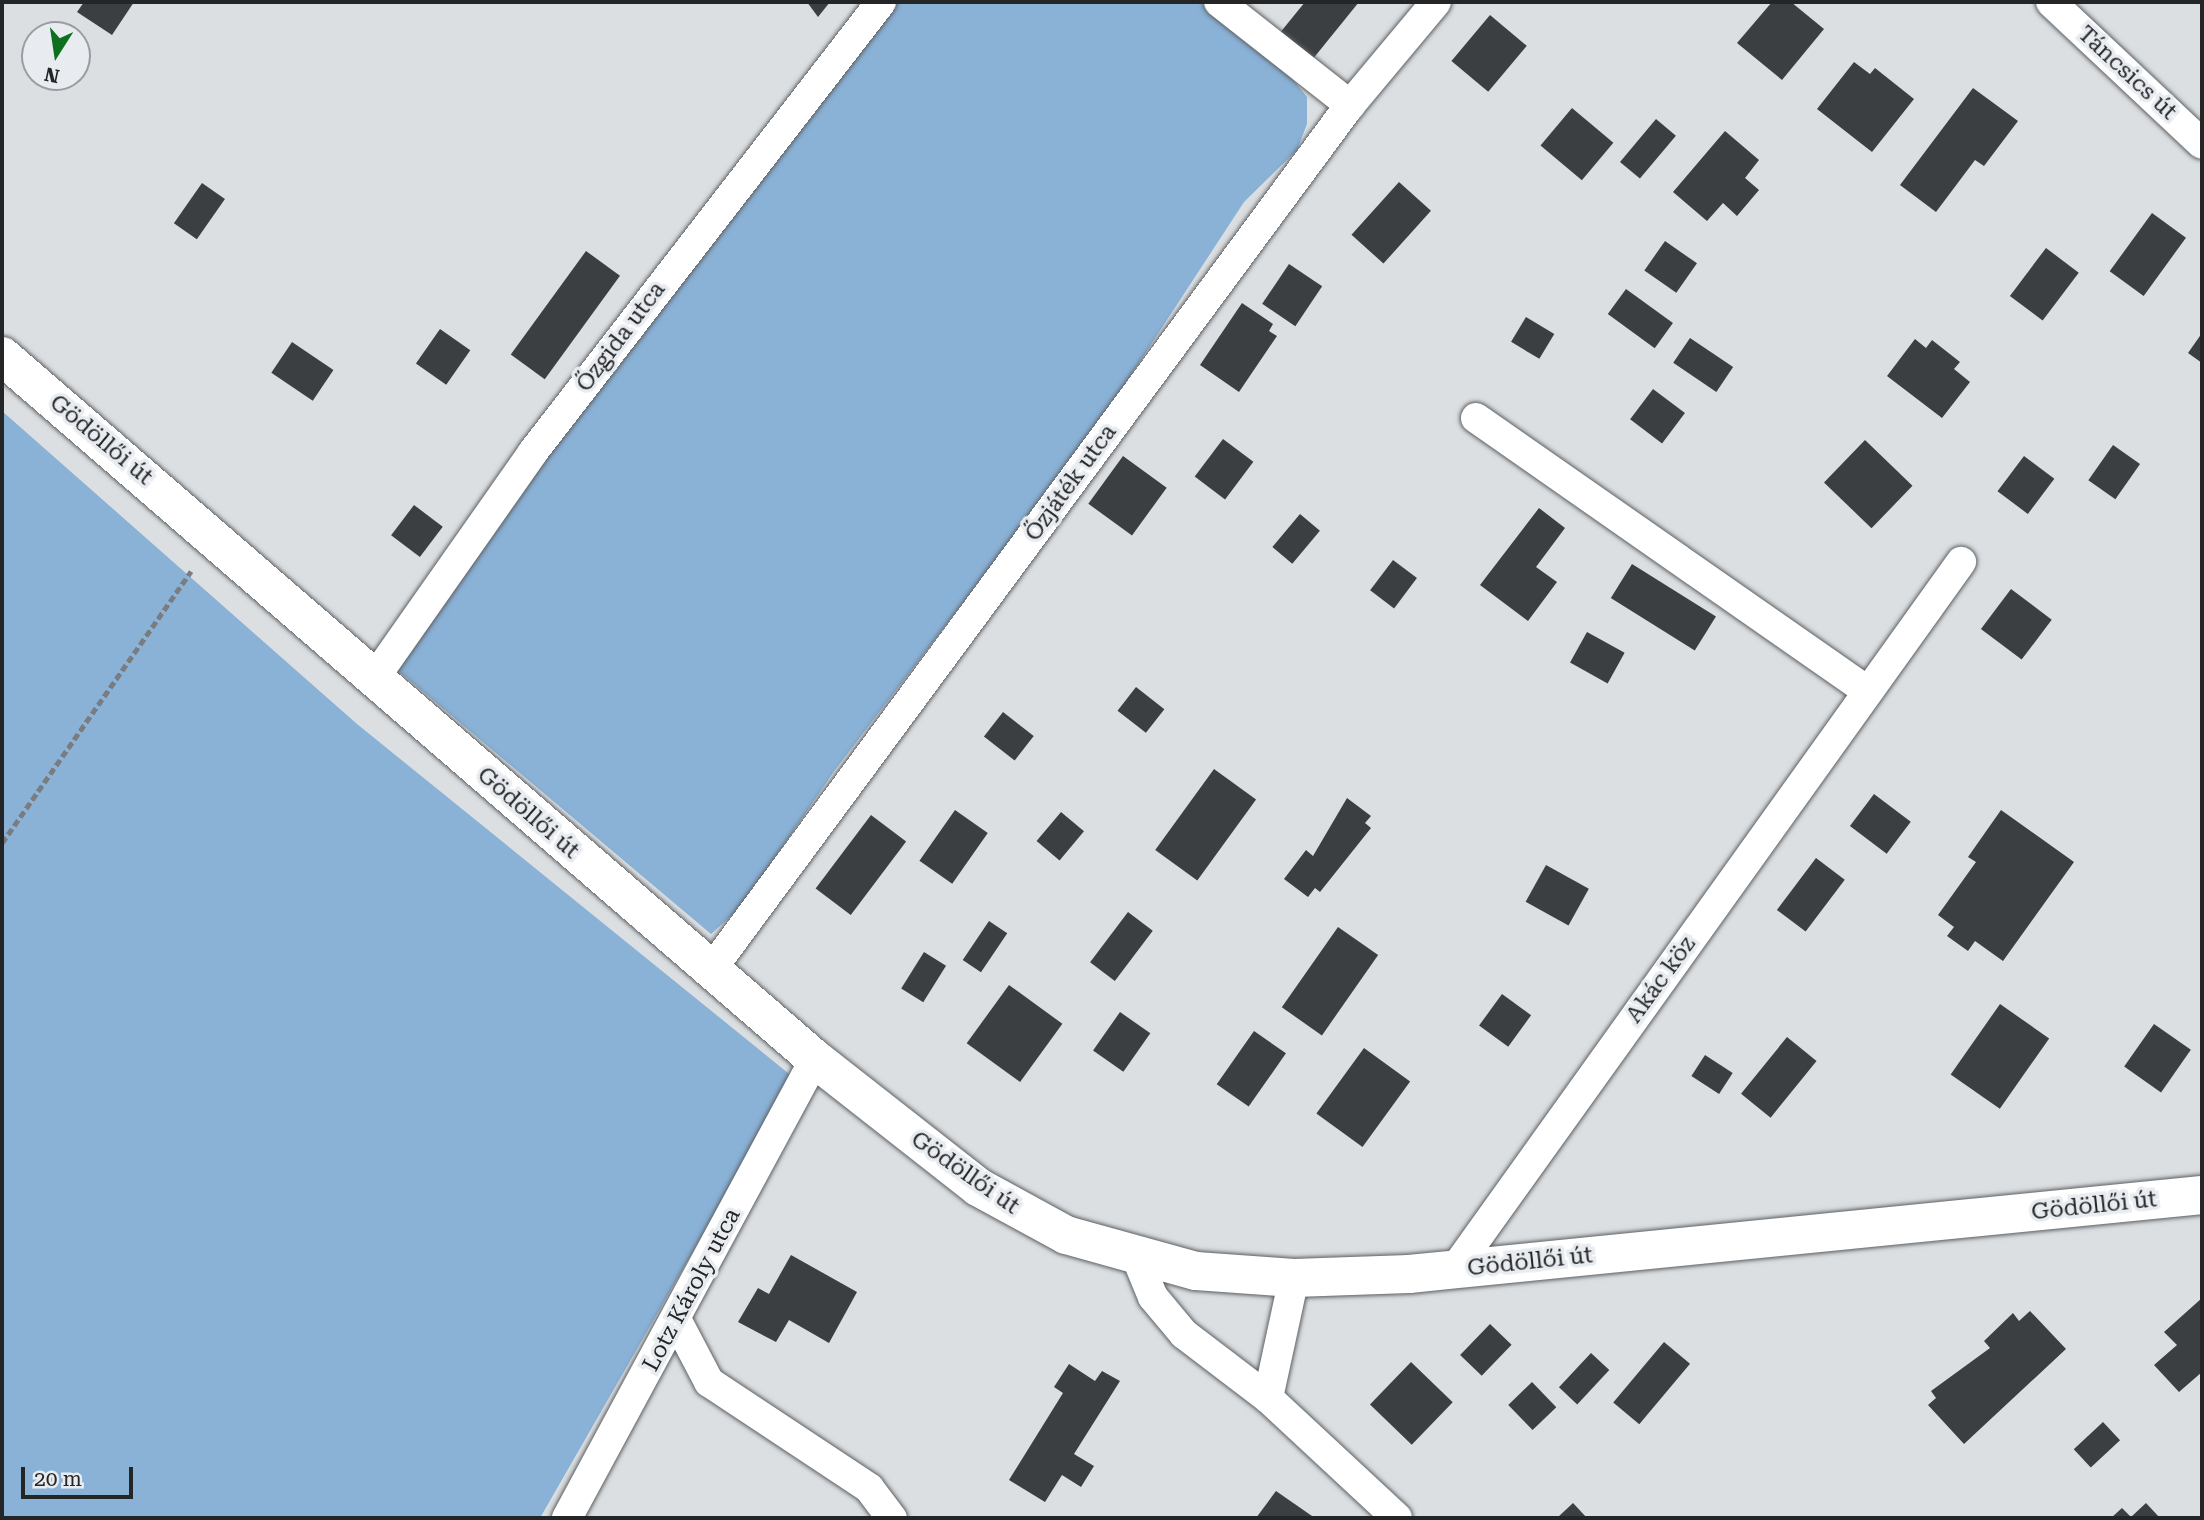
<!DOCTYPE html>
<meta charset="utf-8">
<style>
body{margin:0}
#map{position:relative;width:2204px;height:1520px;overflow:hidden;background:#dbdfe2;font-family:"Roboto Serif",serif}
div>[style]{position:absolute}
[style*='--x']{left:calc(var(--x)*1px);top:calc(var(--y)*1px);width:calc(var(--w)*1px);rotate:calc(var(--a)*1deg)}
.forest>*{inset:0;background:#8ab1d6}
.building>*{inset:0;background:#3c3f42;transform-origin:0 0}
.path>*{height:4.5px;margin-top:-2.25px;transform-origin:0;background:repeating-linear-gradient(90deg,#7a7c7f 0 7px,transparent 0 10.5px)}
.roads{filter:drop-shadow(0 0 2px #5d6063) drop-shadow(0 0 2px #5d6063)}
.street>*{height:30px;margin:-15px;padding:0 15px;transform-origin:15px;border-radius:15px;background:#fff}
.secondary>*{height:38px;margin:-19px;padding:0 19px;transform-origin:19px;border-radius:19px;background:#fff}
span{translate:-50% -50%;white-space:nowrap;text-align:center;line-height:1.15;-webkit-text-stroke:7px #e8ecf0;paint-order:stroke}
.street-label{font-size:23px;color:#242527}
.frame{position:absolute;inset:0;border:4px solid #242527;pointer-events:none}
.north{position:absolute;left:21px;top:21px;width:70px;height:70px;box-sizing:border-box;background:#e8ecf0;border:2px solid #9a9ca0;border-radius:50%;rotate:192deg;font-size:19px;font-weight:700;line-height:28px;text-align:center;color:#242527}
.north::after{content:'';display:block;margin:auto;width:24px;height:32px;background:#0c701f;clip-path:polygon(50% 0,100% 100%,50% 72%,0 100%)}
.scale{position:absolute;left:21px;top:1467px;width:112px;height:32px;box-sizing:border-box;border:4px solid #242527;border-top:0;padding-left:9px;font-size:21px;line-height:24px;white-space:nowrap;color:#242527;-webkit-text-stroke:5px #e8ecf0;paint-order:stroke}
</style>
<div id="map">
<div class="forest">
<i style="clip-path:polygon(894px 2px,1200px 2px,1286px 71px,1307px 97px,1307px 124px,1297px 150px,1244px 202px,1095px 430px,835px 770px,741px 907px,711px 934px,395px 668px,439px 586px)"></i>
<i style="clip-path:polygon(2px 411px,357px 724px,793px 1077px,540px 1518px,2px 1518px)"></i>
</div>
<div class="building">
<i style="clip-path:polygon(84px 2px,134px 2px,112px 35px,77px 12px)"></i>
<i style="clip-path:polygon(807px 2px,830px 2px,818px 17px)"></i>
<i style="clip-path:polygon(1305px 2px,1359px 2px,1312px 60px,1279px 34px)"></i>
<i style="clip-path:polygon(1772px 2px,1791px 2px,1824px 29px,1782px 80px,1737px 43px)"></i>
<i style="left:1490px;top:15px;width:48px;height:60px;rotate:40deg"></i>
<i style="clip-path:polygon(1854px 62px,1870px 74px,1875px 68px,1914px 99px,1872px 152px,1817px 109px)"></i>
<i style="clip-path:polygon(1973px 88px,2018px 121px,1984px 166px,1975px 160px,1936px 212px,1900px 185px)"></i>
<i style="left:1572px;top:108px;width:54px;height:49px;rotate:40deg"></i>
<i style="left:1656px;top:119px;width:26px;height:56px;rotate:40deg"></i>
<i style="clip-path:polygon(1725px 131px,1759px 160px,1745px 178px,1759px 190px,1737px 216px,1723px 203px,1707px 221px,1673px 192px)"></i>
<i style="left:1399px;top:182px;width:43px;height:71px;rotate:42deg"></i>
<i style="left:202px;top:183px;width:28px;height:49px;rotate:35deg"></i>
<i style="left:2152px;top:213px;width:42px;height:72px;rotate:36deg"></i>
<i style="left:1665px;top:241px;width:39px;height:36px;rotate:35deg"></i>
<i style="left:2046px;top:248px;width:41px;height:60px;rotate:37deg"></i>
<i style="left:586px;top:251px;width:42px;height:128px;rotate:36deg"></i>
<i style="left:1289px;top:264px;width:40px;height:48px;rotate:34deg"></i>
<i style="left:1626px;top:289px;width:58px;height:31px;rotate:36deg"></i>
<i style="clip-path:polygon(1242px 303px,1273px 324px,1269px 331px,1277px 336px,1239px 392px,1200px 365px)"></i>
<i style="left:1526px;top:317px;width:33px;height:29px;rotate:31deg"></i>
<i style="left:440px;top:329px;width:37px;height:42px;rotate:35deg"></i>
<i style="clip-path:polygon(2202px 333px,2202px 363px,2188px 353px)"></i>
<i style="left:1690px;top:338px;width:52px;height:30px;rotate:34deg"></i>
<i style="clip-path:polygon(1915px 339px,1926px 348px,1932px 340px,1960px 362px,1954px 369px,1970px 382px,1942px 418px,1887px 376px)"></i>
<i style="left:292px;top:342px;width:50px;height:37px;rotate:34deg"></i>
<i style="left:1653px;top:389px;width:40px;height:38px;rotate:37deg"></i>
<i style="left:1223px;top:439px;width:38px;height:47px;rotate:37deg"></i>
<i style="left:1865px;top:440px;width:66px;height:59px;rotate:44deg"></i>
<i style="left:2113px;top:445px;width:33px;height:43px;rotate:35deg"></i>
<i style="left:1123px;top:456px;width:54px;height:59px;rotate:36deg"></i>
<i style="left:2024px;top:456px;width:38px;height:44px;rotate:37deg"></i>
<i style="left:414px;top:505px;width:36px;height:38px;rotate:37deg"></i>
<i style="clip-path:polygon(1539px 508px,1565px 528px,1536px 567px,1557px 582px,1528px 621px,1480px 585px)"></i>
<i style="left:1300px;top:514px;width:26px;height:43px;rotate:40deg"></i>
<i style="left:1393px;top:560px;width:30px;height:38px;rotate:37deg"></i>
<i style="left:1632px;top:564px;width:99px;height:40px;rotate:32deg"></i>
<i style="left:2011px;top:589px;width:51px;height:50px;rotate:37deg"></i>
<i style="left:1587px;top:632px;width:43px;height:35px;rotate:29deg"></i>
<i style="left:1136px;top:687px;width:36px;height:30px;rotate:38deg"></i>
<i style="left:1003px;top:712px;width:39px;height:31px;rotate:38deg"></i>
<i style="left:1214px;top:769px;width:52px;height:100px;rotate:36deg"></i>
<i style="left:1874px;top:794px;width:46px;height:40px;rotate:37deg"></i>
<i style="clip-path:polygon(1347px 798px,1371px 816px,1365px 823px,1371px 828px,1320px 892px,1315px 888px,1308px 897px,1284px 879px,1306px 850px,1313px 856px)"></i>
<i style="left:955px;top:810px;width:40px;height:62px;rotate:35deg"></i>
<i style="clip-path:polygon(2001px 810px,2074px 862px,2003px 961px,1975px 941px,1968px 951px,1947px 936px,1954px 927px,1938px 915px,1976px 862px,1968px 857px)"></i>
<i style="left:1061px;top:812px;width:30px;height:38px;rotate:40deg"></i>
<i style="left:871px;top:815px;width:44px;height:92px;rotate:37deg"></i>
<i style="left:1816px;top:858px;width:36px;height:65px;rotate:37deg"></i>
<i style="left:1546px;top:865px;width:49px;height:42px;rotate:29deg"></i>
<i style="left:1128px;top:912px;width:31px;height:63px;rotate:37deg"></i>
<i style="left:989px;top:921px;width:22px;height:47px;rotate:34deg"></i>
<i style="left:1338px;top:927px;width:49px;height:98px;rotate:35deg"></i>
<i style="left:924px;top:952px;width:26px;height:43px;rotate:32deg"></i>
<i style="left:1009px;top:985px;width:66px;height:72px;rotate:36deg"></i>
<i style="left:1502px;top:994px;width:36px;height:39px;rotate:36deg"></i>
<i style="left:2000px;top:1004px;width:60px;height:86px;rotate:35deg"></i>
<i style="left:1120px;top:1012px;width:37px;height:47px;rotate:35deg"></i>
<i style="left:2154px;top:1024px;width:45px;height:52px;rotate:35deg"></i>
<i style="left:1254px;top:1031px;width:39px;height:65px;rotate:35deg"></i>
<i style="left:1787px;top:1037px;width:38px;height:73px;rotate:39deg"></i>
<i style="left:1364px;top:1048px;width:57px;height:81px;rotate:36deg"></i>
<i style="left:1705px;top:1055px;width:33px;height:25px;rotate:33deg"></i>
<i style="clip-path:polygon(791px 1255px,857px 1292px,829px 1343px,789px 1320px,776px 1342px,738px 1322px,758px 1288px,769px 1294px)"></i>
<i style="clip-path:polygon(2202px 1298px,2202px 1372px,2179px 1392px,2154px 1365px,2177px 1345px,2164px 1332px)"></i>
<i style="clip-path:polygon(2030px 1311px,2066px 1349px,1964px 1444px,1928px 1405px,1936px 1398px,1931px 1391px,1990px 1348px,1984px 1341px,2013px 1313px,2019px 1321px)"></i>
<i style="left:1490px;top:1324px;width:30px;height:43px;rotate:44deg"></i>
<i style="left:1664px;top:1342px;width:34px;height:79px;rotate:40deg"></i>
<i style="left:1591px;top:1353px;width:25px;height:47px;rotate:43deg"></i>
<i style="left:1411px;top:1362px;width:58px;height:59px;rotate:44deg"></i>
<i style="clip-path:polygon(1069px 1364px,1095px 1381px,1102px 1371px,1120px 1381px,1074px 1454px,1094px 1466px,1081px 1487px,1062px 1475px,1045px 1502px,1009px 1480px,1063px 1393px,1054px 1387px)"></i>
<i style="left:1532px;top:1382px;width:35px;height:33px;rotate:46deg"></i>
<i style="left:2103px;top:1422px;width:25px;height:40px;rotate:47deg"></i>
<i style="clip-path:polygon(1276px 1491px,1312px 1516px,1311px 1518px,1256px 1518px)"></i>
<i style="clip-path:polygon(1573px 1503px,1587px 1518px,1557px 1518px)"></i>
<i style="clip-path:polygon(2146px 1503px,2160px 1518px,2111px 1518px,2122px 1508px,2131px 1517px)"></i>
</div>
<div class="path">
<i style="--x:2;--y:843;--w:331;--a:-55.2"></i>
</div>
<div class="roads">
<div class="street">
<i style="--x:1219;--y:2;--w:167;--a:38.2"></i>
<i style="--x:2051;--y:2;--w:207;--a:43.2"></i>
<i style="--x:1476;--y:418;--w:478;--a:34.9"></i>
<i style="--x:373;--y:680;--w:279;--a:-54.9"></i>
<i style="--x:533;--y:452;--w:569;--a:-52.28"></i>
<i style="--x:711;--y:970;--w:1075;--a:-53.55"></i>
<i style="--x:1350;--y:105;--w:134;--a:-50.1"></i>
<i style="--x:1136;--y:1256;--w:44;--a:67.5"></i>
<i style="--x:1153;--y:1297;--w:48;--a:50"></i>
<i style="--x:1184;--y:1334;--w:106;--a:37.3"></i>
<i style="--x:1268;--y:1398;--w:176;--a:42.9"></i>
<i style="--x:1454;--y:1270;--w:871;--a:-54.39"></i>
<i style="--x:677;--y:1321;--w:69;--a:62.3"></i>
<i style="--x:709;--y:1382;--w:192;--a:33.5"></i>
<i style="--x:869;--y:1488;--w:38;--a:53"></i>
<i style="--x:1268;--y:1398;--w:123;--a:-77.8"></i>
<i style="--x:567;--y:1518;--w:522;--a:-61.62"></i>
</div>
<div class="secondary">
<i style="--x:2;--y:356;--w:1075;--a:40.85"></i>
<i style="--x:815;--y:1059;--w:207;--a:38.1"></i>
<i style="--x:978;--y:1187;--w:100;--a:28.6"></i>
<i style="--x:1066;--y:1235;--w:135;--a:15.5"></i>
<i style="--x:1196;--y:1271;--w:98;--a:4.1"></i>
<i style="--x:1294;--y:1278;--w:115;--a:-2"></i>
<i style="--x:1409;--y:1274;--w:797;--a:-5.69"></i>
</div>
</div>
<div class="street-label">
<span style="left:2127px;top:73px;rotate:43deg">Táncsics út</span>
<span style="left:621px;top:337px;rotate:-53deg">Őzgida utca</span>
<span style="left:101px;top:440px;rotate:40deg">Gödöllői út</span>
<span style="left:1071px;top:483px;rotate:-54deg">Őzjáték utca</span>
<span style="left:528px;top:813px;rotate:41deg">Gödöllői út</span>
<span style="left:1661px;top:980px;rotate:-54deg">Akác köz</span>
<span style="left:965px;top:1173px;rotate:35deg">Gödöllői út</span>
<span style="left:2094px;top:1206px;rotate:-6deg">Gödöllői út</span>
<span style="left:1530px;top:1262px;rotate:-6deg">Gödöllői út</span>
<span style="left:692px;top:1290px;rotate:-62deg">Lotz Károly utca</span>
</div>
<div class="frame"></div>
<div class="north">N</div>
<div class="scale">20 m</div>
</div>
